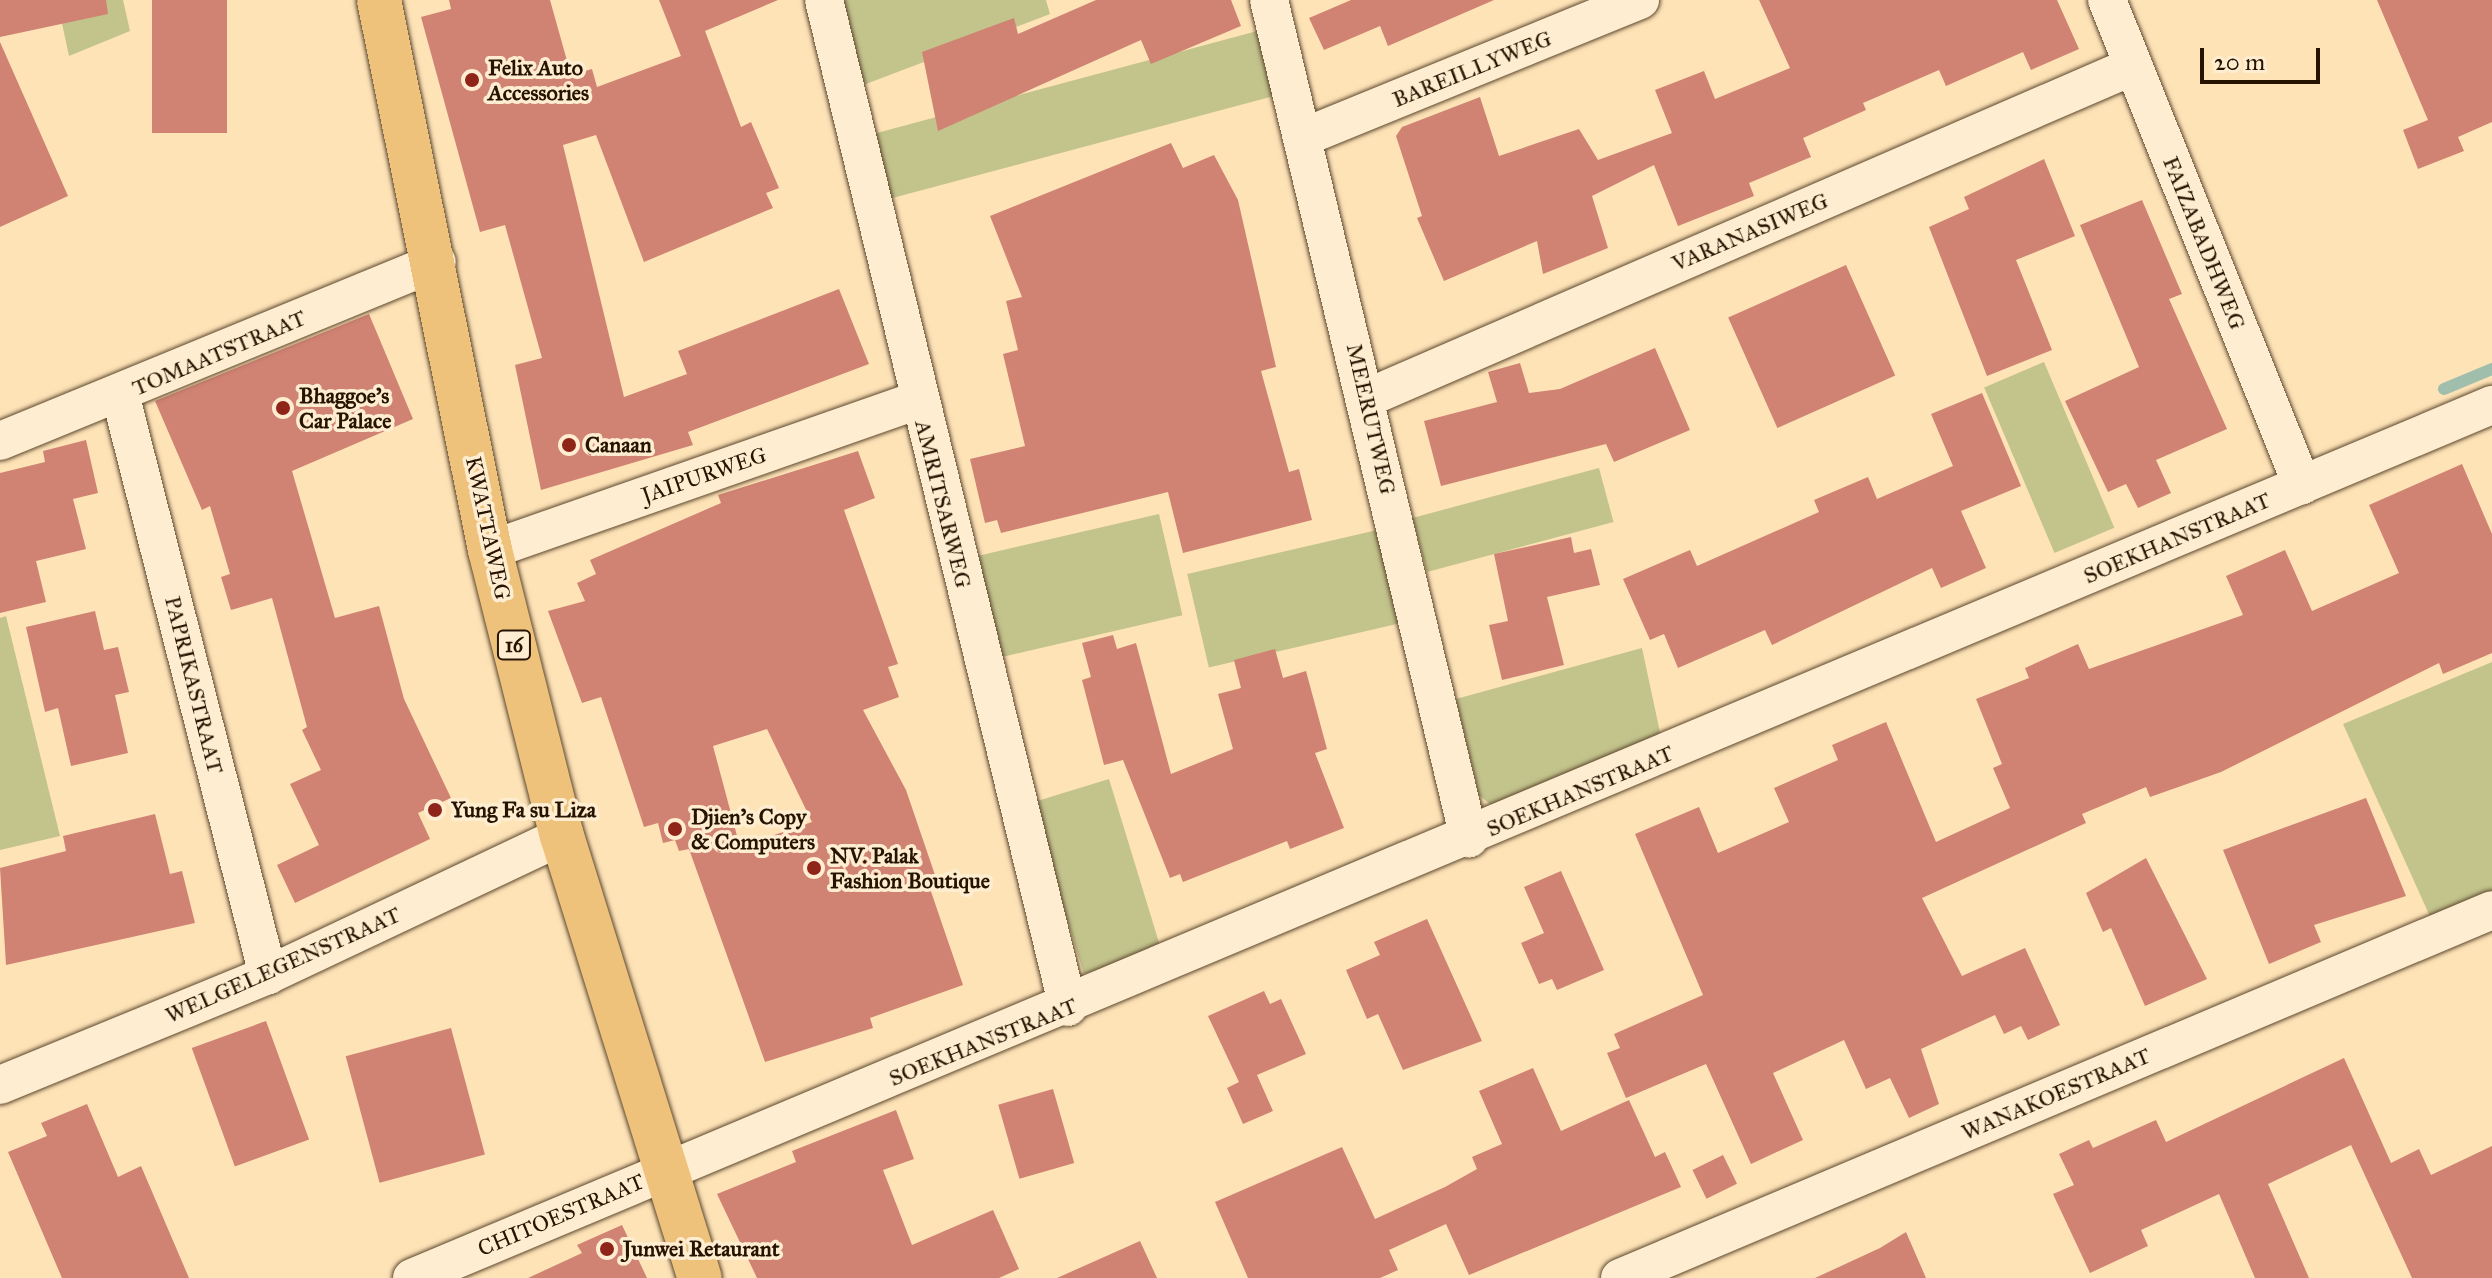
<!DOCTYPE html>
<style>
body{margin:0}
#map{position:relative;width:2492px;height:1278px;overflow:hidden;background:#fee3b7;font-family:"IM FELL Great Primer",serif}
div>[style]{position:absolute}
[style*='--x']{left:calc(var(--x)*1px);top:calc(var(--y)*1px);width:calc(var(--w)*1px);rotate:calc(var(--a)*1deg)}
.green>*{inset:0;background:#c3c38c;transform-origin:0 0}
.stream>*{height:12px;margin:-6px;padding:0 6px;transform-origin:6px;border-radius:6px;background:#a0beac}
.building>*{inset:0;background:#d08273;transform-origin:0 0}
.roads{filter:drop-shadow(0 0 2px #5c472e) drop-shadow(0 0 2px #5c472e)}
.street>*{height:38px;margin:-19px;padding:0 19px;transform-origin:19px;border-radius:19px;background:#feedd0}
.primary>*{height:44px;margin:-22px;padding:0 22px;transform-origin:22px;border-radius:22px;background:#efc27c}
.dots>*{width:22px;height:22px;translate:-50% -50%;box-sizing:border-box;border:4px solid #feedd0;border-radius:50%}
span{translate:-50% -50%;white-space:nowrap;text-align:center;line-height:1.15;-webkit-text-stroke:7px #feedd0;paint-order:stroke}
.shield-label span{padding:2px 6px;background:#feedd0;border:2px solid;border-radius:6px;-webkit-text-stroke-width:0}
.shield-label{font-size:20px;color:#261300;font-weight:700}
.poi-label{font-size:22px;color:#261300;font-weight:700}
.left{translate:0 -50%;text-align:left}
.street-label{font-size:22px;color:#261300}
.scale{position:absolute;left:2200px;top:48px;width:120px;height:36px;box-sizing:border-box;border:4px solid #261300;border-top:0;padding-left:10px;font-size:24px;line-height:28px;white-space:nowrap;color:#261300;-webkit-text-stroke:6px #feedd0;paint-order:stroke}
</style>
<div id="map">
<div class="green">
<i style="clip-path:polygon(57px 0,123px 0,130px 31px,69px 56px)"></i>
<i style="clip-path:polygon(839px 0,1046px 0,1050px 14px,858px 87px)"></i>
<i style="left:1261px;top:30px;width:67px;height:412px;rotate:75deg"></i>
<i style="left:2044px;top:362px;width:180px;height:65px;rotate:67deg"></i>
<i style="left:1599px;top:468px;width:56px;height:193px;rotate:75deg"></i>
<i style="left:1159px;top:514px;width:104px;height:194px;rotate:77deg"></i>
<i style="left:1386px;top:528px;width:96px;height:204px;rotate:77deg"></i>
<i style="clip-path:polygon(6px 616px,60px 836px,0 850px,0 618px)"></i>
<i style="clip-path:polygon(1642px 648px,1661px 737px,1491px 805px,1479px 795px,1456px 699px)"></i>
<i style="clip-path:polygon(2492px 662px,2492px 898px,2433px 923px,2343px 724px)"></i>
<i style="left:1109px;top:779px;width:179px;height:81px;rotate:73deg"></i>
</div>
<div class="stream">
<i style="--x:2444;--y:389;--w:52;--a:-22.6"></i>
</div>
<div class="building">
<i style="clip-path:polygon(0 0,106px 0,108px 14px,0 37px)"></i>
<i style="left:152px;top:0;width:75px;height:133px"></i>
<i style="clip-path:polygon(449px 0,550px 0,571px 75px,592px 69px,597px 87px,681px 56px,659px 0,778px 0,705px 31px,741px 127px,751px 122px,779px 188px,766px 193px,773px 208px,644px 262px,596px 135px,563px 145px,624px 397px,687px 374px,678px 351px,839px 289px,869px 364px,688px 432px,693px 445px,541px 490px,515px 365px,542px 358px,505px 225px,480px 232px,421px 17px,451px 9px)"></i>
<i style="clip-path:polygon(1096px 0,1231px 0,1241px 26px,1151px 64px,1141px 40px,938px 131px,922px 52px,1014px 18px,1018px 34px)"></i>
<i style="clip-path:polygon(1351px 0,1494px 0,1388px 46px,1380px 26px,1324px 50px,1309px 18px)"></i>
<i style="clip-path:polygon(1759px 0,2057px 0,2079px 49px,2031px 70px,2023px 52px,1946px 86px,1939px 70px,1863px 103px,1866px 110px,1803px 138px,1811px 157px,1749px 183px,1754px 196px,1678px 226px,1654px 165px,1592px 196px,1608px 248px,1543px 274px,1537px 241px,1444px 281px,1417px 218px,1422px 216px,1396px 136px,1402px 127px,1480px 97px,1499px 156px,1579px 129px,1598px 160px,1672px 133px,1655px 90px,1704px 71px,1715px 99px,1790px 68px)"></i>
<i style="clip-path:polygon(2377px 0,2492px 0,2492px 122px,2458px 137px,2464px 151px,2418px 169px,2403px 130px,2428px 120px)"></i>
<i style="clip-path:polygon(0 42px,68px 196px,0 227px)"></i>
<i style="clip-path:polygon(1171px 143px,1183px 168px,1214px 155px,1238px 200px,1276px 367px,1261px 371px,1289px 472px,1299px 469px,1312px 520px,1183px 553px,1168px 492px,1001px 533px,997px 520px,985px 523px,970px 459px,1025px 446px,1003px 354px,1018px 350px,1006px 301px,1022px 297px,990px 216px)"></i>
<i style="clip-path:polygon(2044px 159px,2075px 236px,2016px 260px,2052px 350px,1987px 376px,1929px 227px,1969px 209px,1964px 197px)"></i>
<i style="clip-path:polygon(2142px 200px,2182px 294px,2169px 299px,2227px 429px,2156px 460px,2171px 493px,2138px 508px,2126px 484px,2108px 492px,2065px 401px,2139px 367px,2080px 225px)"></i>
<i style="left:1846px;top:265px;width:121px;height:129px;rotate:66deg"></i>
<i style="clip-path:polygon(369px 314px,413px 419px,292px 471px,335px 618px,379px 606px,404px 699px,451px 798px,418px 813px,430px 839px,295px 903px,277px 865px,319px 845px,290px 784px,321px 770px,302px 730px,307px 727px,272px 598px,231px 610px,221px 577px,230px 574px,210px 506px,202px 510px,155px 401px)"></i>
<i style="clip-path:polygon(1655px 348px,1690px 430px,1614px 462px,1606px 444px,1441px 486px,1424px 421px,1497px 402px,1488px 372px,1520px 363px,1529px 393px,1560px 389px)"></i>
<i style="clip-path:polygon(1982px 393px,2021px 486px,1961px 511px,1986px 568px,1941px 588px,1932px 568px,1772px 645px,1765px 630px,1678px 668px,1664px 634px,1650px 640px,1623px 579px,1690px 550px,1697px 566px,1819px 512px,1814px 500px,1868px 477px,1877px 499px,1953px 466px,1931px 414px)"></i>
<i style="clip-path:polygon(86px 440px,98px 493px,73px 499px,86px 549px,36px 561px,46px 602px,0 613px,0 473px,45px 462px,43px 451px)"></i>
<i style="clip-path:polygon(evenodd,858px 451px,875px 498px,844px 510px,898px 664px,888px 667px,899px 697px,863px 710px,906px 790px,935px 875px,926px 877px,963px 985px,870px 1018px,873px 1028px,765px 1062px,689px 849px,679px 851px,675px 840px,663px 843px,658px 823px,644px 827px,601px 697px,582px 703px,548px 611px,585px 601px,577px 583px,596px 574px,590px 560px,721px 503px,718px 495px,858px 451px,767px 729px,812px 822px,740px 847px,713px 746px,767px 729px)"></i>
<i style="clip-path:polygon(2462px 464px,2492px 534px,2492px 653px,2443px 674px,2439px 663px,2221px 772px,2150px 797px,2146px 787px,2082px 814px,2086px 823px,1922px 898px,1962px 976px,2025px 948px,2060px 1025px,2028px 1040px,2021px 1026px,2004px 1034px,1995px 1015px,1921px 1049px,1939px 1104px,1909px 1118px,1890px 1078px,1866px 1089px,1844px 1040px,1773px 1073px,1803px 1140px,1751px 1164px,1706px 1064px,1626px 1098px,1607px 1053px,1620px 1048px,1614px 1034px,1703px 995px,1635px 834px,1699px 807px,1718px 853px,1789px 822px,1774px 788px,1838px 760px,1832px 745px,1886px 722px,1936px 842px,2010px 808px,1993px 768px,2002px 764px,1976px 699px,2029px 678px,2025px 668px,2078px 644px,2089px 669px,2243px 615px,2226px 576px,2285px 550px,2312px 611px,2399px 573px,2369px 505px)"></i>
<i style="clip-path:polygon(1571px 537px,1574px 553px,1591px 549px,1600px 585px,1547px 597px,1564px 665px,1502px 680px,1489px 625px,1508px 621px,1494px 554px)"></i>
<i style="clip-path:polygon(95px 611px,104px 650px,118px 647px,129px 692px,115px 695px,128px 753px,71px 766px,58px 708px,45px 712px,26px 627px)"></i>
<i style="clip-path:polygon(1113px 635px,1117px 649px,1136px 643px,1171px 774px,1233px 749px,1218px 694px,1241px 688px,1234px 660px,1275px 649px,1283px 678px,1306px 671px,1327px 749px,1315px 753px,1344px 828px,1290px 849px,1287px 841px,1183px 882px,1180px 874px,1170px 878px,1123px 760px,1104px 765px,1082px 680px,1091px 677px,1082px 643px)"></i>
<i style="clip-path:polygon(2366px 798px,2406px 896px,2314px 925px,2321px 942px,2269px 964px,2223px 850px)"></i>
<i style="clip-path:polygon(155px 814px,170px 874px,182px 871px,195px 923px,6px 965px,0 868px,66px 851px,63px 836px)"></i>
<i style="clip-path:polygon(2146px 858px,2207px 979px,2145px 1006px,2111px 928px,2103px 932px,2086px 893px)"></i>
<i style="clip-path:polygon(1561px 871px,1604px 970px,1557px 990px,1552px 979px,1539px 984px,1521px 943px,1544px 933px,1524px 887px)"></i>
<i style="clip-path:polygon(1427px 919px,1482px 1041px,1403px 1070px,1378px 1014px,1367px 1019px,1346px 970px,1380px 955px,1374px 942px)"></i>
<i style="clip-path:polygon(1264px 991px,1270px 1004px,1281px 999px,1306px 1054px,1257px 1075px,1273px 1111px,1243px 1124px,1227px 1088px,1239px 1082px,1208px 1016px)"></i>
<i style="left:266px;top:1021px;width:126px;height:79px;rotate:70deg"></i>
<i style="left:451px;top:1028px;width:131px;height:109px;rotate:75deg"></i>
<i style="clip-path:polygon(2344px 1058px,2391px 1163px,2419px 1149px,2431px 1175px,2492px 1146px,2492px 1278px,2412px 1278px,2351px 1145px,2268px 1184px,2309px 1278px,2255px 1278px,2219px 1194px,2141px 1230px,2148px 1246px,2090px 1273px,2053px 1194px,2074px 1185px,2059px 1154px,2089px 1140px,2093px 1148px,2156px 1120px,2166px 1142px)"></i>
<i style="clip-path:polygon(1533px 1068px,1561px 1131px,1629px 1100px,1655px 1157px,1665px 1152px,1681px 1187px,1469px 1275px,1446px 1224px,1389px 1250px,1398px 1270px,1380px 1278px,1248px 1278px,1215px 1202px,1342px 1147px,1375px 1219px,1445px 1187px,1477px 1169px,1472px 1157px,1502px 1144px,1479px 1091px)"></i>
<i style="left:1053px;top:1089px;width:77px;height:57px;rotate:74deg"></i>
<i style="clip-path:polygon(87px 1104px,118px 1177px,141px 1166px,189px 1278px,62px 1278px,8px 1152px,47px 1136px,41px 1123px)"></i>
<i style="clip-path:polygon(896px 1110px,914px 1159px,883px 1170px,912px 1245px,993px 1210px,1019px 1269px,999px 1278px,757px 1278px,717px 1194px,796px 1162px,792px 1151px)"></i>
<i style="left:1723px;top:1155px;width:32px;height:34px;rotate:64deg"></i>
<i style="clip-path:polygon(622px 1225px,647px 1278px,528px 1278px,582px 1253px,577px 1245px)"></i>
<i style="clip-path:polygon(1906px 1232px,1926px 1278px,1815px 1278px,1880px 1248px)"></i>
<i style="clip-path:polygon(1140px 1241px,1157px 1278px,1057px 1278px)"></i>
</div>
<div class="roads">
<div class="street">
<i style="--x:824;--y:0;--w:1036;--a:76.38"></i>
<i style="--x:1269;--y:0;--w:862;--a:76.58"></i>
<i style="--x:2107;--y:0;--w:523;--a:68.1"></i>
<i style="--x:1304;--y:137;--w:363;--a:-22.2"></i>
<i style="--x:120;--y:394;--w:600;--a:75.71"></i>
<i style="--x:1367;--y:398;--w:835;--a:-23.43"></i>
<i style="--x:0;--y:441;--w:472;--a:-22.3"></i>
<i style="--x:490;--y:550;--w:454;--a:-19.3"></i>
<i style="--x:0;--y:1085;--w:290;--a:-22.3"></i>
<i style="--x:268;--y:975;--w:325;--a:-25.3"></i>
<i style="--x:412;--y:1278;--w:2256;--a:-22.77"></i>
<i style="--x:1620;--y:1278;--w:946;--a:-22.88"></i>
</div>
<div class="primary">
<i style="--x:379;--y:0;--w:561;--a:78.59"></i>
<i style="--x:490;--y:550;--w:295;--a:75.9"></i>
<i style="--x:562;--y:836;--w:463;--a:72.7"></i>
</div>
</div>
<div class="dots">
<i style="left:472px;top:80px;background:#8f2418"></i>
<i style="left:283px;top:408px;background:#8f2418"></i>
<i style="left:569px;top:445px;background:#8f2418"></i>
<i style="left:435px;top:810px;background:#8f2418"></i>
<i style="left:675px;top:829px;background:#8f2418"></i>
<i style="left:814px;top:868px;background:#8f2418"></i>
<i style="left:607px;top:1249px;background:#8f2418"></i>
</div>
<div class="shield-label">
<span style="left:514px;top:645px">16</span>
</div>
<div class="poi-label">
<span class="left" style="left:488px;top:80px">Felix Auto<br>Accessories</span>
<span class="left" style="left:299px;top:408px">Bhaggoe's<br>Car Palace</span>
<span class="left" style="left:585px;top:445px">Canaan</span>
<span class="left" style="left:451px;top:810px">Yung Fa su Liza</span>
<span class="left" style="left:691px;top:829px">Djien's Copy<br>&amp; Computers</span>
<span class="left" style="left:830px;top:868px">NV. Palak<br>Fashion Boutique</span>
<span class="left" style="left:623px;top:1249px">Junwei Retaurant</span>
</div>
<div class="street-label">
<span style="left:1472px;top:69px;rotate:-22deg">BAREILLYWEG</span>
<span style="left:1750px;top:232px;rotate:-23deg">VARANASIWEG</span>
<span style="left:2204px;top:243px;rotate:68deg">FAIZABADHWEG</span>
<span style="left:219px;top:353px;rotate:-23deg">TOMAATSTRAAT</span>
<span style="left:1371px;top:419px;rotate:77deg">MEERUTWEG</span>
<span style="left:704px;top:475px;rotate:-19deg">JAIPURWEG</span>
<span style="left:943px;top:504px;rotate:76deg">AMRITSARWEG</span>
<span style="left:488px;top:528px;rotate:78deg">KWATTAWEG</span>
<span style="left:2177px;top:538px;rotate:-23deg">SOEKHANSTRAAT</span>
<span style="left:194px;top:685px;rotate:76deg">PAPRIKASTRAAT</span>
<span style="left:1580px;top:791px;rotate:-23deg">SOEKHANSTRAAT</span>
<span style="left:283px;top:965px;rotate:-24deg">WELGELEGENSTRAAT</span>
<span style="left:983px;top:1042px;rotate:-22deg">SOEKHANSTRAAT</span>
<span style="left:2056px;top:1094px;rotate:-23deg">WANAKOESTRAAT</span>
<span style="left:561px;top:1215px;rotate:-23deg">CHITOESTRAAT</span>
</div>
<div class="scale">20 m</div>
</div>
